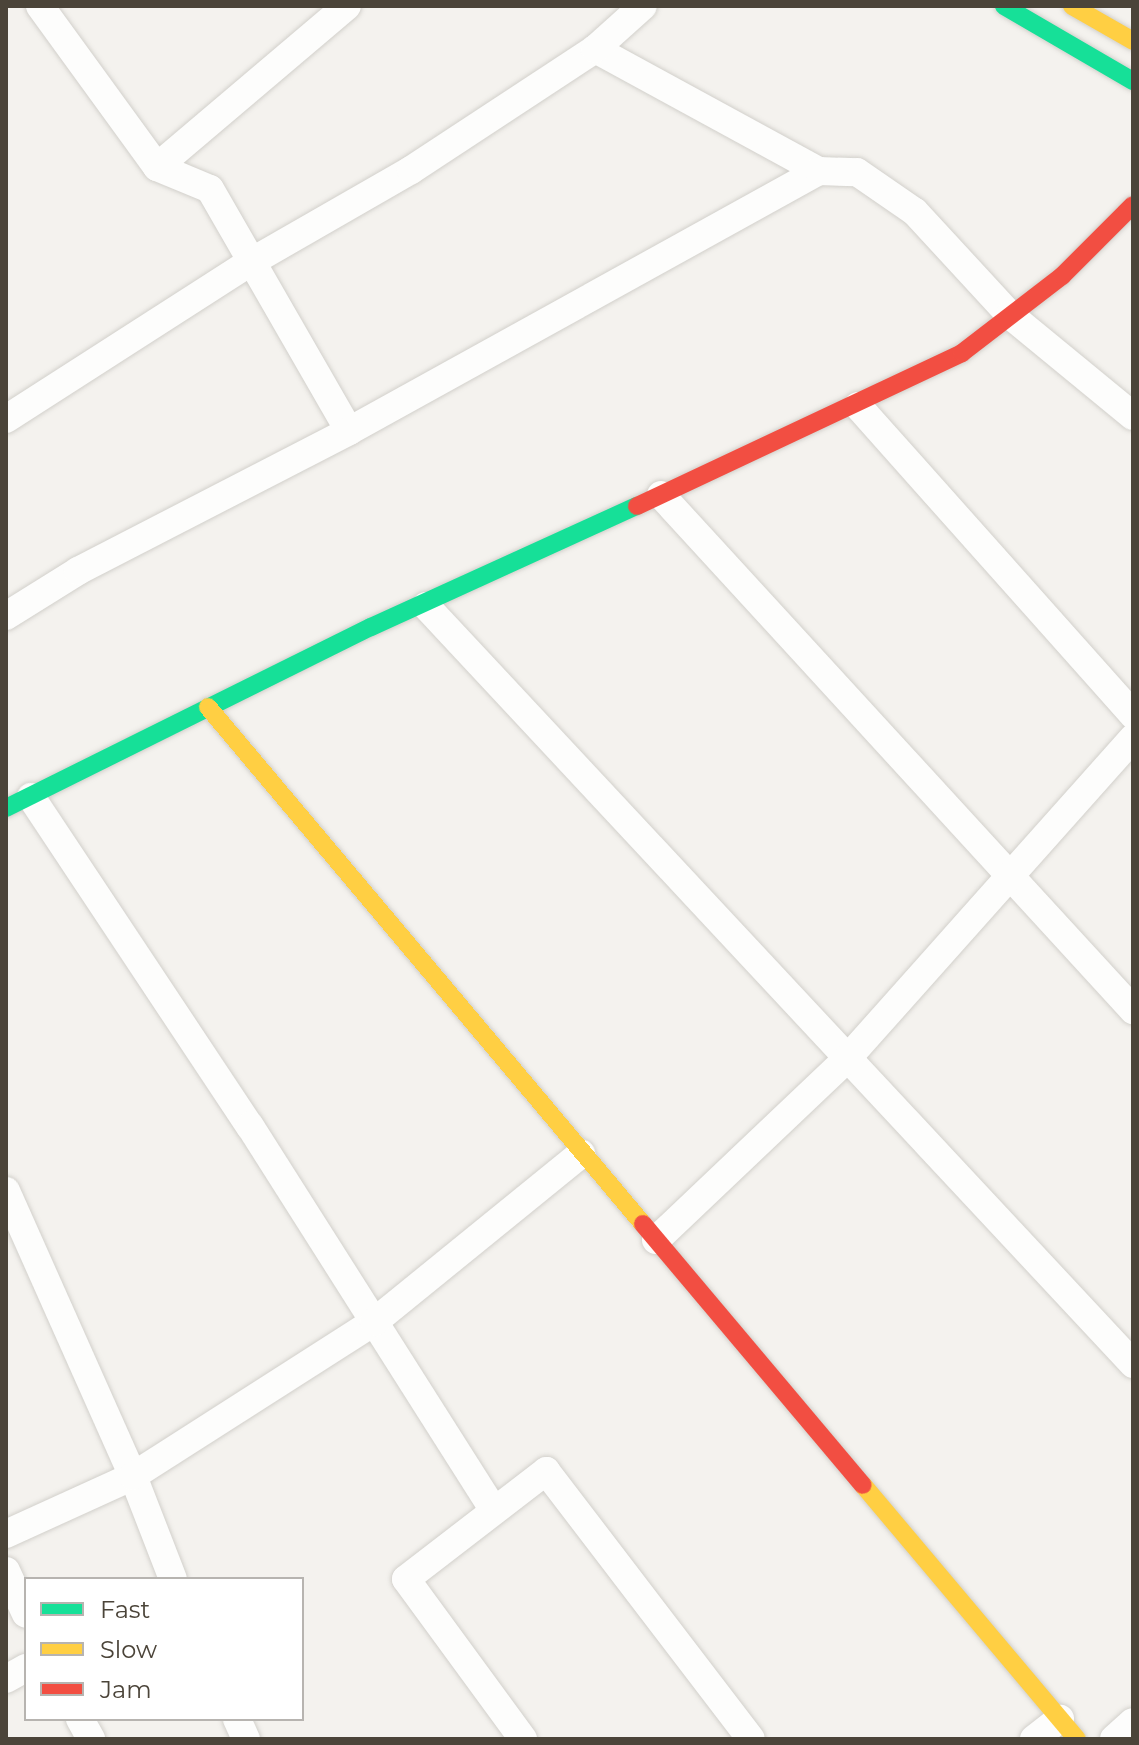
<!DOCTYPE html>
<style>
body{margin:0}
#map{position:relative;width:1139px;height:1745px;overflow:hidden;background:#f4f2ee;font-family:Montserrat,sans-serif}
div>[style]{position:absolute}
[style*='--x']{left:calc(var(--x)*1px);top:calc(var(--y)*1px);width:calc(var(--w)*1px);rotate:calc(var(--a)*1deg)}
.roads{filter:drop-shadow(0 0 2px #d2d0cb) drop-shadow(0 0 2px #d2d0cb)}
.street>*{height:28px;margin:-14px;padding:0 14px;transform-origin:14px;border-radius:14px;background:#fdfdfc}
.fast>*{height:18px;margin:-9px;padding:0 9px;transform-origin:9px;border-radius:9px;background:#16e098}
.slow>*{height:18px;margin:-9px;padding:0 9px;transform-origin:9px;border-radius:9px;background:#ffcf43}
.jam>*{height:18px;margin:-9px;padding:0 9px;transform-origin:9px;border-radius:9px;background:#f24e42}
span{translate:-50% -50%;white-space:nowrap;text-align:center;line-height:1.15;-webkit-text-stroke:7px #fff;paint-order:stroke}
.frame{position:absolute;inset:0;border:8px solid #4b4439;pointer-events:none}
.legend{position:absolute;left:24px;top:1577px;width:280px;height:144px;box-sizing:border-box;background:#fff;border:2px solid #b7b4b0;margin:0;padding:10px 14px;list-style:none;font-size:24px;color:#4b4439}
.legend li{display:flex;align-items:center;gap:16px;height:40px}
.legend b{width:40px;border:2px solid #b7b4b0}
</style>
<div id="map">
<div class="roads">
<div class="street">
<i style="--x:40;--y:6;--w:199;--a:54"></i>
<i style="--x:157;--y:167;--w:249;--a:-40.3"></i>
<i style="--x:595;--y:49;--w:255;--a:28.6"></i>
<i style="--x:157;--y:167;--w:57;--a:22.5"></i>
<i style="--x:210;--y:189;--w:279;--a:60.1"></i>
<i style="--x:858;--y:406;--w:414;--a:48.3"></i>
<i style="--x:6;--y:419;--w:291;--a:-32.7"></i>
<i style="--x:251;--y:262;--w:185;--a:-29.9"></i>
<i style="--x:411;--y:170;--w:220;--a:-33.3"></i>
<i style="--x:595;--y:49;--w:64;--a:-41.9"></i>
<i style="--x:661;--y:495;--w:699;--a:47.49"></i>
<i style="--x:426;--y:606;--w:1037;--a:46.99"></i>
<i style="--x:6;--y:616;--w:85;--a:-32"></i>
<i style="--x:78;--y:571;--w:305;--a:-27.3"></i>
<i style="--x:349;--y:431;--w:537;--a:-28.95"></i>
<i style="--x:819;--y:171;--w:38;--a:2"></i>
<i style="--x:857;--y:172;--w:70;--a:34.6"></i>
<i style="--x:915;--y:212;--w:140;--a:47.3"></i>
<i style="--x:1010;--y:315;--w:159;--a:39.4"></i>
<i style="--x:31;--y:797;--w:395;--a:56.4"></i>
<i style="--x:250;--y:1126;--w:454;--a:57.6"></i>
<i style="--x:6;--y:1191;--w:312;--a:66"></i>
<i style="--x:133;--y:1476;--w:110;--a:68.8"></i>
<i style="--x:656;--y:1240;--w:262;--a:-43.5"></i>
<i style="--x:846;--y:1060;--w:431;--a:-48.3"></i>
<i style="--x:6;--y:1534;--w:140;--a:-24.5"></i>
<i style="--x:133;--y:1476;--w:286;--a:-32.6"></i>
<i style="--x:374;--y:1322;--w:267;--a:-39.1"></i>
<i style="--x:6;--y:1571;--w:47;--a:65.1"></i>
<i style="--x:6;--y:1679;--w:23;--a:-29"></i>
<i style="--x:80;--y:1719;--w:23;--a:61"></i>
<i style="--x:237;--y:1719;--w:22;--a:66"></i>
<i style="--x:523;--y:1739;--w:198;--a:-126.2"></i>
<i style="--x:406;--y:1579;--w:177;--a:-37.6"></i>
<i style="--x:546;--y:1471;--w:337;--a:52.6"></i>
<i style="--x:1034;--y:1739;--w:33;--a:-38"></i>
<i style="--x:1114;--y:1739;--w:25;--a:-42"></i>
</div>
<div class="fast">
<i style="--x:1004;--y:6;--w:149;--a:30.2"></i>
<i style="--x:6;--y:808;--w:407;--a:-26.4"></i>
<i style="--x:371;--y:627;--w:292;--a:-24.5"></i>
</div>
<div class="slow">
<i style="--x:1072;--y:6;--w:70;--a:29.8"></i>
<i style="--x:208;--y:707;--w:676;--a:49.92"></i>
<i style="--x:863;--y:1485;--w:332;--a:49.9"></i>
</div>
<div class="jam">
<i style="--x:637;--y:506;--w:359;--a:-25.2"></i>
<i style="--x:962;--y:353;--w:126;--a:-37.6"></i>
<i style="--x:1062;--y:276;--w:100;--a:-45"></i>
<i style="--x:643;--y:1224;--w:341;--a:49.9"></i>
</div>
</div>
<div class="frame"></div>
<ul class="legend">
<li><b style="height:10px;background:#16e098"></b>Fast</li>
<li><b style="height:10px;background:#ffcf43"></b>Slow</li>
<li><b style="height:10px;background:#f24e42"></b>Jam</li>
</ul>
</div>
